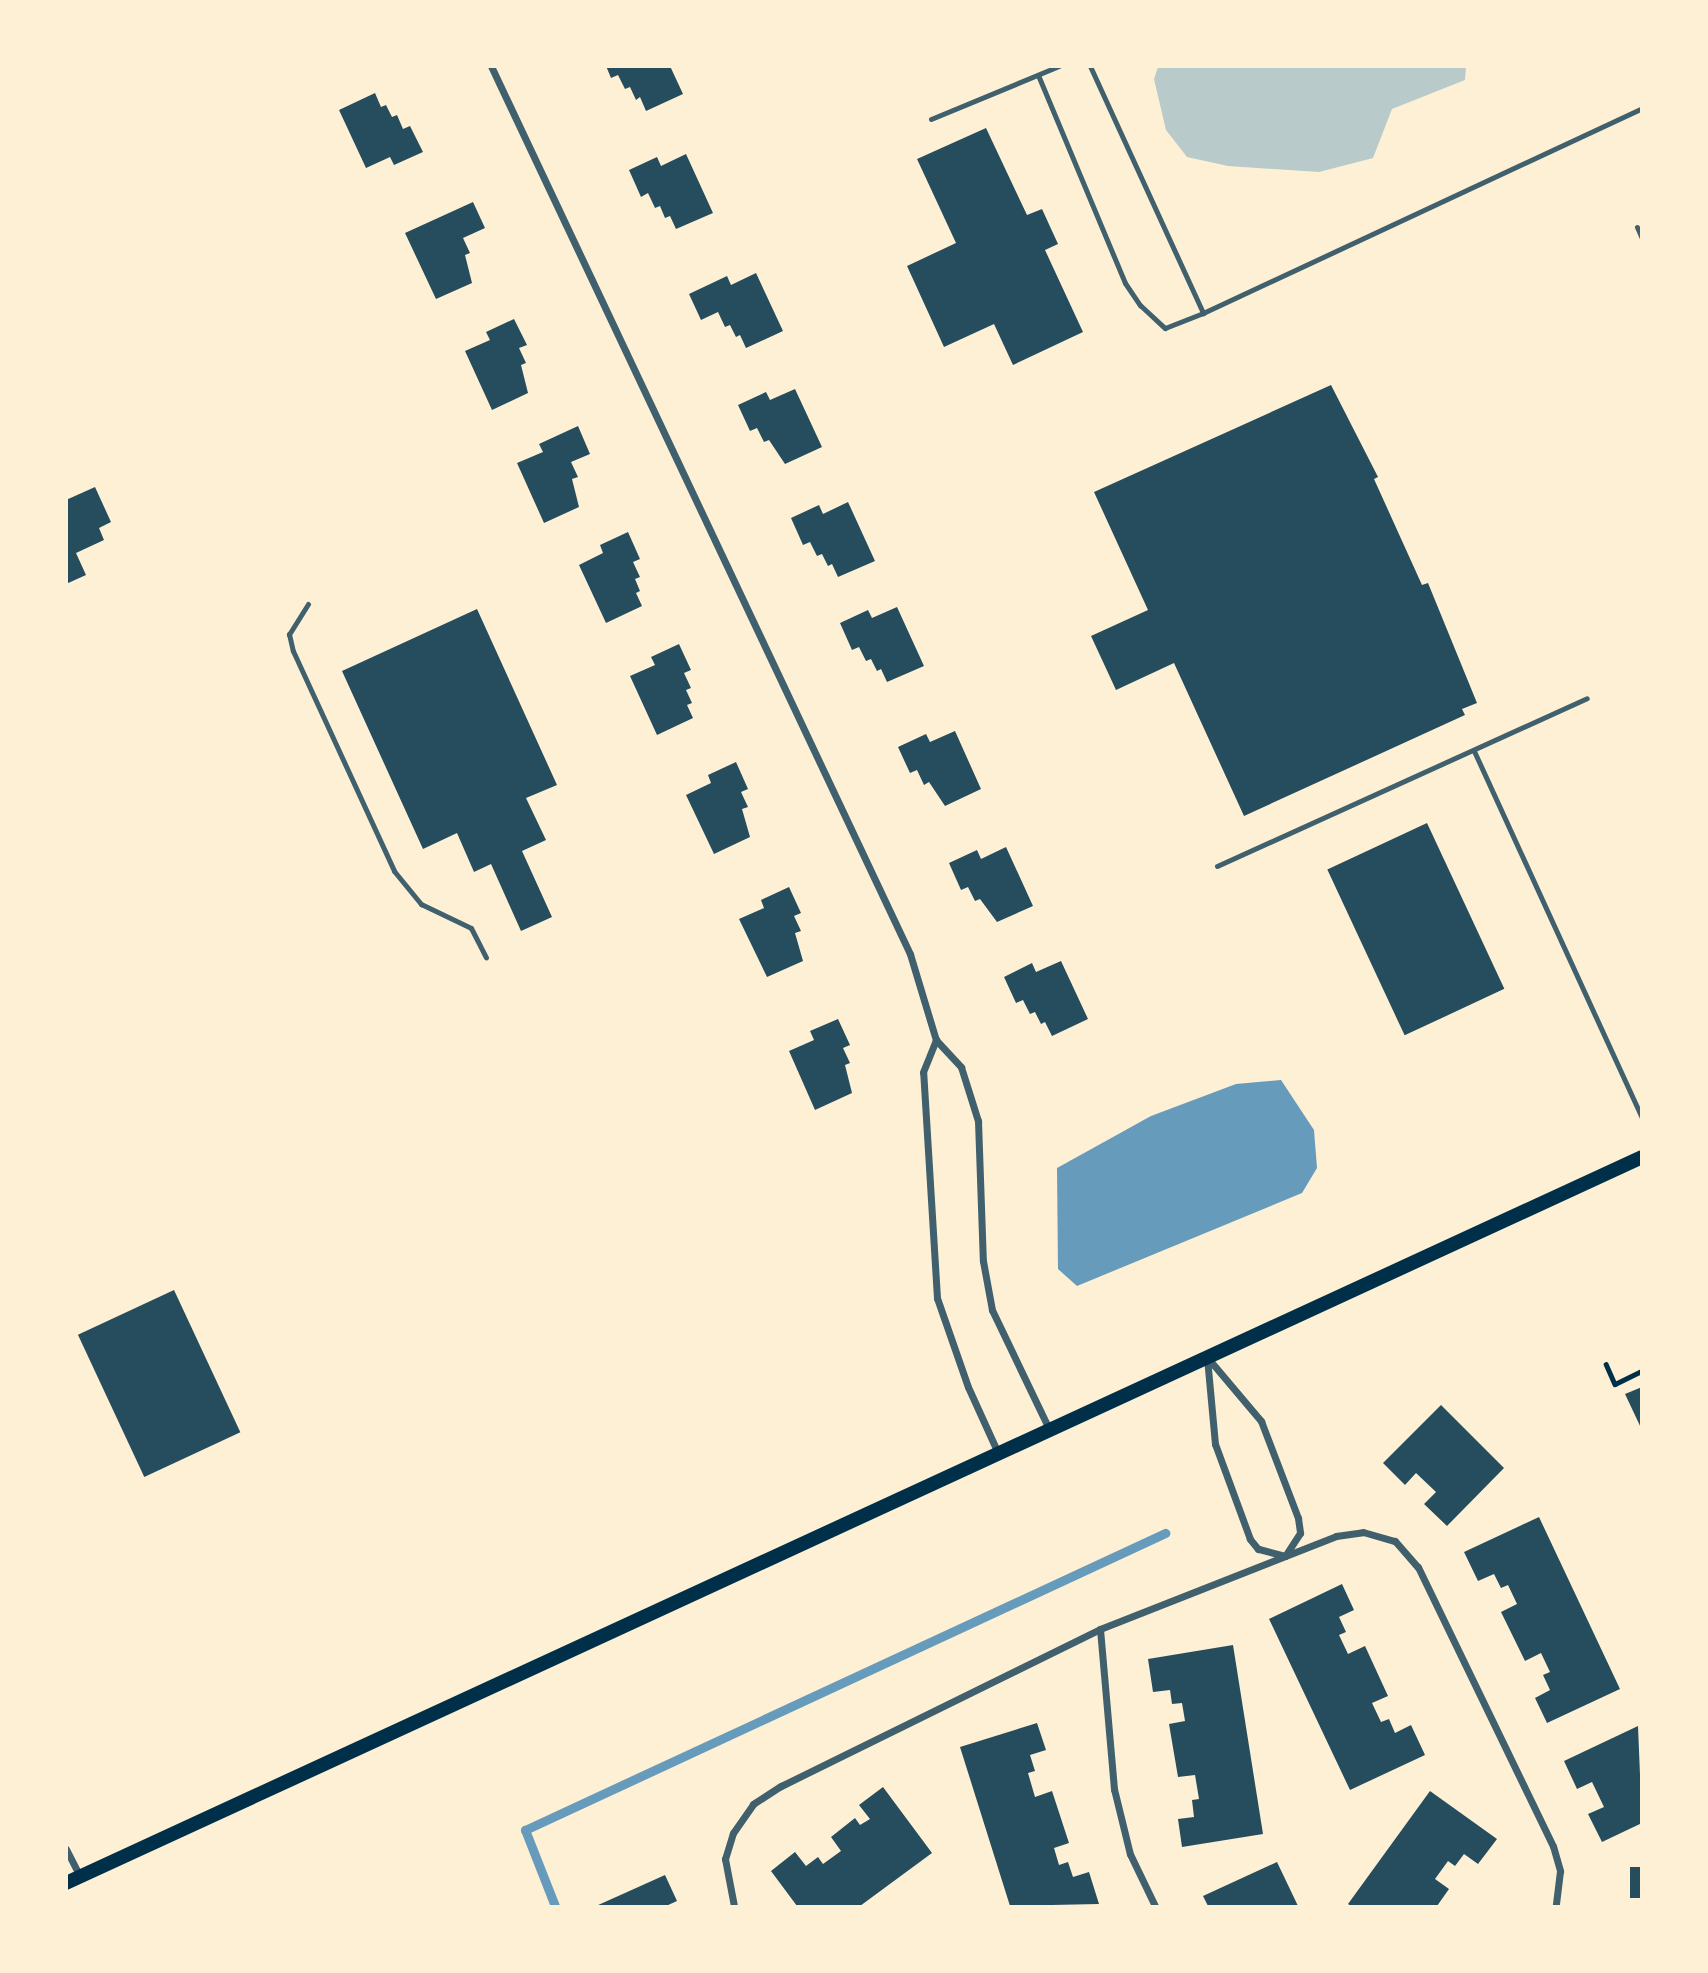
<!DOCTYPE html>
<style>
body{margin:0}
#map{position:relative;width:1708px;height:1973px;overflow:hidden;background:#fdf0d5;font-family:"DejaVu Sans",sans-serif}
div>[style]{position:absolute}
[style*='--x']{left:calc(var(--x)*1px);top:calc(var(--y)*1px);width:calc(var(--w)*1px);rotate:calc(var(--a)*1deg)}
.green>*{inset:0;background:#b9caca}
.water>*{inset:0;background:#669bbc}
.stream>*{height:9px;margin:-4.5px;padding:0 4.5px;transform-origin:4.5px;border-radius:4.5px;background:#669bbc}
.building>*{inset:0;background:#264d5e;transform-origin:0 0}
.path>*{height:4.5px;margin:-2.25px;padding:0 2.25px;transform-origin:2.25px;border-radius:2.25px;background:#003049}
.service>*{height:5px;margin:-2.5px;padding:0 2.5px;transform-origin:2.5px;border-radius:2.5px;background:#3f606c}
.minor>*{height:7px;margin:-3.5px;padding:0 3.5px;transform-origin:3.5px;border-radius:3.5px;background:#3f606c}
.secondary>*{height:14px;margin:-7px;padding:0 7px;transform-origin:7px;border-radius:7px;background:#003049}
span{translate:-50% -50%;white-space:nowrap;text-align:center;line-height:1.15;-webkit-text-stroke:7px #fdf0d5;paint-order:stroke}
.frame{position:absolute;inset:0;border:68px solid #fdf0d5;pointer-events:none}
</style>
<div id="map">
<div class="green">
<i style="clip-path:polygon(1158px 67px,1158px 66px,1466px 67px,1465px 80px,1392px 109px,1373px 158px,1319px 172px,1228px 166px,1187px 157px,1166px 130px,1154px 79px)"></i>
</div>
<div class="water">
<i style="clip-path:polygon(1281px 1080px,1314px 1130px,1317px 1168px,1302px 1193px,1077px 1286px,1058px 1269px,1057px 1168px,1151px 1116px,1236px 1084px)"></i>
</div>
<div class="stream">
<i style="--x:555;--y:1906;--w:82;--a:-111.5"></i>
<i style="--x:525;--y:1830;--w:706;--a:-24.89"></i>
</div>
<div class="building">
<i style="clip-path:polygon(606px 66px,670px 66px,683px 94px,646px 111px,640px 97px,636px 100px,630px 87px,625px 89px,618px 75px,611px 78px)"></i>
<i style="clip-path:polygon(375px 93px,381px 107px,386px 105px,392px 117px,397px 115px,403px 129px,410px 126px,423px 152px,394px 165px,390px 157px,366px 168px,339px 110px)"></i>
<i style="clip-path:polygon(986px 128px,1027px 215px,1042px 209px,1058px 244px,1045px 250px,1083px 332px,1013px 365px,994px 324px,944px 347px,907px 266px,956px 243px,917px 159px)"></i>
<i style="clip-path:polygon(686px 154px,713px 213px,676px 229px,670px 216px,665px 218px,660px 206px,655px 208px,648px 193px,641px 197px,629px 170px,657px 157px,661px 166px)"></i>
<i style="clip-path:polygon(473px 202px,485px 228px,463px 238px,470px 253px,465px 255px,472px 283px,436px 299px,405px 233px)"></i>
<i style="clip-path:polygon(756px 273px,783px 331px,746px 348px,740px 335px,736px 337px,730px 325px,725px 327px,718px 312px,701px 320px,689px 294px,727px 276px,731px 285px)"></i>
<i style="clip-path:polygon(514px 319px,527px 345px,519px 348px,526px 363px,521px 365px,528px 393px,492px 410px,465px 351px,490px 340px,486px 332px)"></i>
<i style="clip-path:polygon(1331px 385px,1378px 477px,1374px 479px,1422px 585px,1428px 583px,1477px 703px,1462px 709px,1465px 715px,1244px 816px,1174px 663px,1116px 690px,1091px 636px,1148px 610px,1094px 492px)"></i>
<i style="clip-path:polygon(795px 389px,822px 447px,785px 464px,769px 440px,764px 442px,757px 428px,750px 431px,738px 405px,766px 392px,770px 400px)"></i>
<i style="clip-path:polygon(578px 426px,590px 454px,571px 462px,578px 477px,572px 479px,579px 507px,544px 523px,517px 463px,543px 452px,539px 444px)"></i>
<i style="clip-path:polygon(95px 487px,111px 522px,99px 528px,104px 540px,76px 553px,86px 575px,66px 584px,66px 500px)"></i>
<i style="clip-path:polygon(848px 502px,875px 561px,838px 577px,832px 564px,828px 566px,822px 554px,817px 556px,810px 542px,803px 545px,791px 518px,819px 505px,823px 514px)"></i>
<i style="clip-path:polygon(628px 532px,640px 559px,633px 562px,640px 577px,635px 579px,640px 591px,636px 593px,642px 606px,606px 623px,579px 565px,603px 553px,600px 545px)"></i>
<i style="clip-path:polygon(897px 607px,924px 666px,887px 682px,881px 669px,877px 671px,871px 659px,866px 661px,859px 647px,852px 650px,840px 623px,868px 610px,872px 618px)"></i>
<i style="clip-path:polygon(477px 609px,557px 785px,526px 798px,546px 840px,522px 851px,552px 917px,521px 931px,491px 864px,474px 872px,457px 833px,423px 849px,342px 671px)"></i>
<i style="clip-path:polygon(679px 644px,691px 670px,684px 673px,691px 688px,686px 690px,692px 703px,687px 705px,693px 718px,657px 735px,630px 676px,655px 665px,651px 657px)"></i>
<i style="clip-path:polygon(955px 731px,981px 789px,945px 806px,929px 782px,924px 785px,917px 770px,910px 773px,898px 747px,926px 734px,930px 742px)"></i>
<i style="clip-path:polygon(736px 762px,748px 789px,741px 792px,748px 807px,742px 809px,750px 837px,714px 854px,686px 795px,711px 783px,708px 775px)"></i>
<i style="left:1427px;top:823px;width:183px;height:110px;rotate:65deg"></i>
<i style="clip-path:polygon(1006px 847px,1033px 906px,997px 922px,980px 899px,975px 901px,968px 887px,961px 890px,949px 863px,977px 850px,981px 859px)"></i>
<i style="clip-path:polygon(789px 887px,801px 913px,794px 916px,801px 931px,795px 933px,803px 961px,767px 977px,739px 919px,764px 908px,761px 900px)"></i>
<i style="clip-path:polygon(1061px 961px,1088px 1019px,1052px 1036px,1045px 1022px,1041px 1024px,1035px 1012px,1030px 1014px,1023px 1000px,1016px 1003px,1004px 977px,1032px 963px,1036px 972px)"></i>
<i style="clip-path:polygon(838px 1019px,850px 1045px,843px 1048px,850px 1063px,845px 1065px,852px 1093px,815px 1110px,789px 1051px,814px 1040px,810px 1031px)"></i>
<i style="left:174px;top:1290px;width:157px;height:106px;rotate:65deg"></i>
<i style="clip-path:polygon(1642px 1387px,1642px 1430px,1625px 1394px)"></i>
<i style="clip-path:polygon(1441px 1405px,1504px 1468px,1447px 1526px,1424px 1504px,1436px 1492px,1416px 1473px,1405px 1485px,1383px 1463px)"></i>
<i style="clip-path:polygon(1539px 1517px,1620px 1689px,1547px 1723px,1535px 1698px,1550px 1690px,1543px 1675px,1550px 1672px,1541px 1653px,1525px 1661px,1501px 1612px,1517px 1604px,1508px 1585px,1501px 1588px,1494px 1574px,1478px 1581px,1464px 1552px)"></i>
<i style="clip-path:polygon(1342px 1584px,1354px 1610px,1339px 1617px,1346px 1632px,1339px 1635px,1348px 1654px,1365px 1646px,1388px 1696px,1372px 1703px,1381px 1722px,1389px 1719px,1395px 1733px,1411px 1725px,1425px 1755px,1350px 1790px,1269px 1619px)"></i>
<i style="clip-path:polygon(1233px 1645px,1263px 1834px,1182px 1847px,1178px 1819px,1194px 1817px,1192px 1800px,1199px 1799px,1195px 1775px,1178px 1777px,1169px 1724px,1185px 1721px,1182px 1703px,1172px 1704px,1170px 1690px,1153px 1692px,1148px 1659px)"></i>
<i style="clip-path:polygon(1037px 1723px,1046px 1750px,1030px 1755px,1035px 1771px,1028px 1773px,1035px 1797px,1052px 1791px,1069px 1843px,1054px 1848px,1059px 1865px,1068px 1862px,1073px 1877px,1089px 1872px,1099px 1904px,1010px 1906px,960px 1747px)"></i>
<i style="clip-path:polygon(1638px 1726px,1642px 1823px,1602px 1842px,1588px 1814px,1604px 1807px,1592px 1782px,1577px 1789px,1564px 1761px)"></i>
<i style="clip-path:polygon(883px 1787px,932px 1853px,860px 1906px,797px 1906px,771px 1871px,795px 1852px,806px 1866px,818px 1857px,823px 1864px,841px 1851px,831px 1837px,855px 1818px,860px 1825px,870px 1819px,859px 1805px)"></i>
<i style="clip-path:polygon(1430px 1791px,1497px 1839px,1478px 1864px,1464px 1854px,1455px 1866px,1448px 1861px,1435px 1879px,1449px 1889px,1437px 1906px,1351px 1906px,1348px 1904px)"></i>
<i style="clip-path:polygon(1277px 1862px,1298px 1906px,1208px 1906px,1203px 1896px)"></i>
<i style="left:1630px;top:1867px;width:12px;height:31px"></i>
<i style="clip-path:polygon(665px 1875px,677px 1901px,666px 1906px,596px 1906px)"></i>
</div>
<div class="path">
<i style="--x:1606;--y:1364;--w:22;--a:66"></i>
<i style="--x:1615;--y:1384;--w:30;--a:-26"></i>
</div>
<div class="service">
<i style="--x:1090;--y:66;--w:272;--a:65.4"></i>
<i style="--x:1203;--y:313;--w:485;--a:-25"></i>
<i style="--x:1038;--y:75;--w:225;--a:67.3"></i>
<i style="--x:1125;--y:283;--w:27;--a:56"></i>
<i style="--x:1140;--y:305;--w:34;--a:43"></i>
<i style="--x:1165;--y:328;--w:41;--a:-21.5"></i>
<i style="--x:931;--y:119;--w:139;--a:-22.5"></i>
<i style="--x:1637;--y:227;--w:12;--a:66"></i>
<i style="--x:308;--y:604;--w:36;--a:122"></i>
<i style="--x:289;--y:634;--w:17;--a:77"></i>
<i style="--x:293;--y:651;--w:242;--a:65.3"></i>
<i style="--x:394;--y:871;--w:43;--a:50.7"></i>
<i style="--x:421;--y:904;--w:55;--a:25.6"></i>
<i style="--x:471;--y:928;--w:33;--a:63"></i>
<i style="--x:1474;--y:751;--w:404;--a:65.4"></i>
<i style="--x:1217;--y:866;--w:406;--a:-24.4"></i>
</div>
<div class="minor">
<i style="--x:491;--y:66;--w:982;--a:64.74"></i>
<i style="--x:910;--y:954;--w:90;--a:73.2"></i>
<i style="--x:1207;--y:1357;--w:84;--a:49.8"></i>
<i style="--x:1261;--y:1421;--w:104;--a:69.1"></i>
<i style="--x:1298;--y:1518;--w:15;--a:82"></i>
<i style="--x:1300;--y:1533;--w:27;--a:123"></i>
<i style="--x:1285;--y:1556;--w:28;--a:-165"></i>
<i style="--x:1258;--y:1549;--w:13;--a:-129"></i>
<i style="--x:1250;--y:1539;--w:101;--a:-110.2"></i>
<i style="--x:1215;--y:1444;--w:87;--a:-95.3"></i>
<i style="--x:998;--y:1453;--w:72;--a:-114.4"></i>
<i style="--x:968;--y:1387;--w:94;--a:-109.2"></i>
<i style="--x:937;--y:1298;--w:226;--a:-93.5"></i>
<i style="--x:923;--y:1072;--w:35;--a:-68"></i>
<i style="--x:936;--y:1040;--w:37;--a:47"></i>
<i style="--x:961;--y:1067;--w:57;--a:72.5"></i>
<i style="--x:978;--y:1121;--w:140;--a:88"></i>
<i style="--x:983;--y:1261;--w:50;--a:79.6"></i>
<i style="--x:992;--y:1310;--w:132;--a:64.4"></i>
<i style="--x:1100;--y:1629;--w:161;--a:85"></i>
<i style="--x:1114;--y:1789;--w:67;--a:76.2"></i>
<i style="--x:1130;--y:1854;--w:58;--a:64.3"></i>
<i style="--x:66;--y:1849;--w:31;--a:63"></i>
<i style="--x:734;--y:1906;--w:48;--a:-100.8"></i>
<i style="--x:725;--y:1859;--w:27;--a:-73"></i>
<i style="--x:733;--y:1833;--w:35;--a:-55"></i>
<i style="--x:753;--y:1804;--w:33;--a:-33"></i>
<i style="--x:781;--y:1786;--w:356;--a:-26.2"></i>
<i style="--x:1100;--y:1629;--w:254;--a:-21.5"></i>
<i style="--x:1336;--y:1536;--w:27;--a:-8"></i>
<i style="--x:1363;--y:1532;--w:33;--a:16"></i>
<i style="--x:1395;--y:1541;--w:35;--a:49"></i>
<i style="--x:1418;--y:1567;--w:310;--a:64.2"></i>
<i style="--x:1553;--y:1846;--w:26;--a:74"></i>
<i style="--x:1560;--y:1871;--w:35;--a:97"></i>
</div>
<div class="secondary">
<i style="--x:66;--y:1883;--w:1735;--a:-24.73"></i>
</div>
<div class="frame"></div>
</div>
